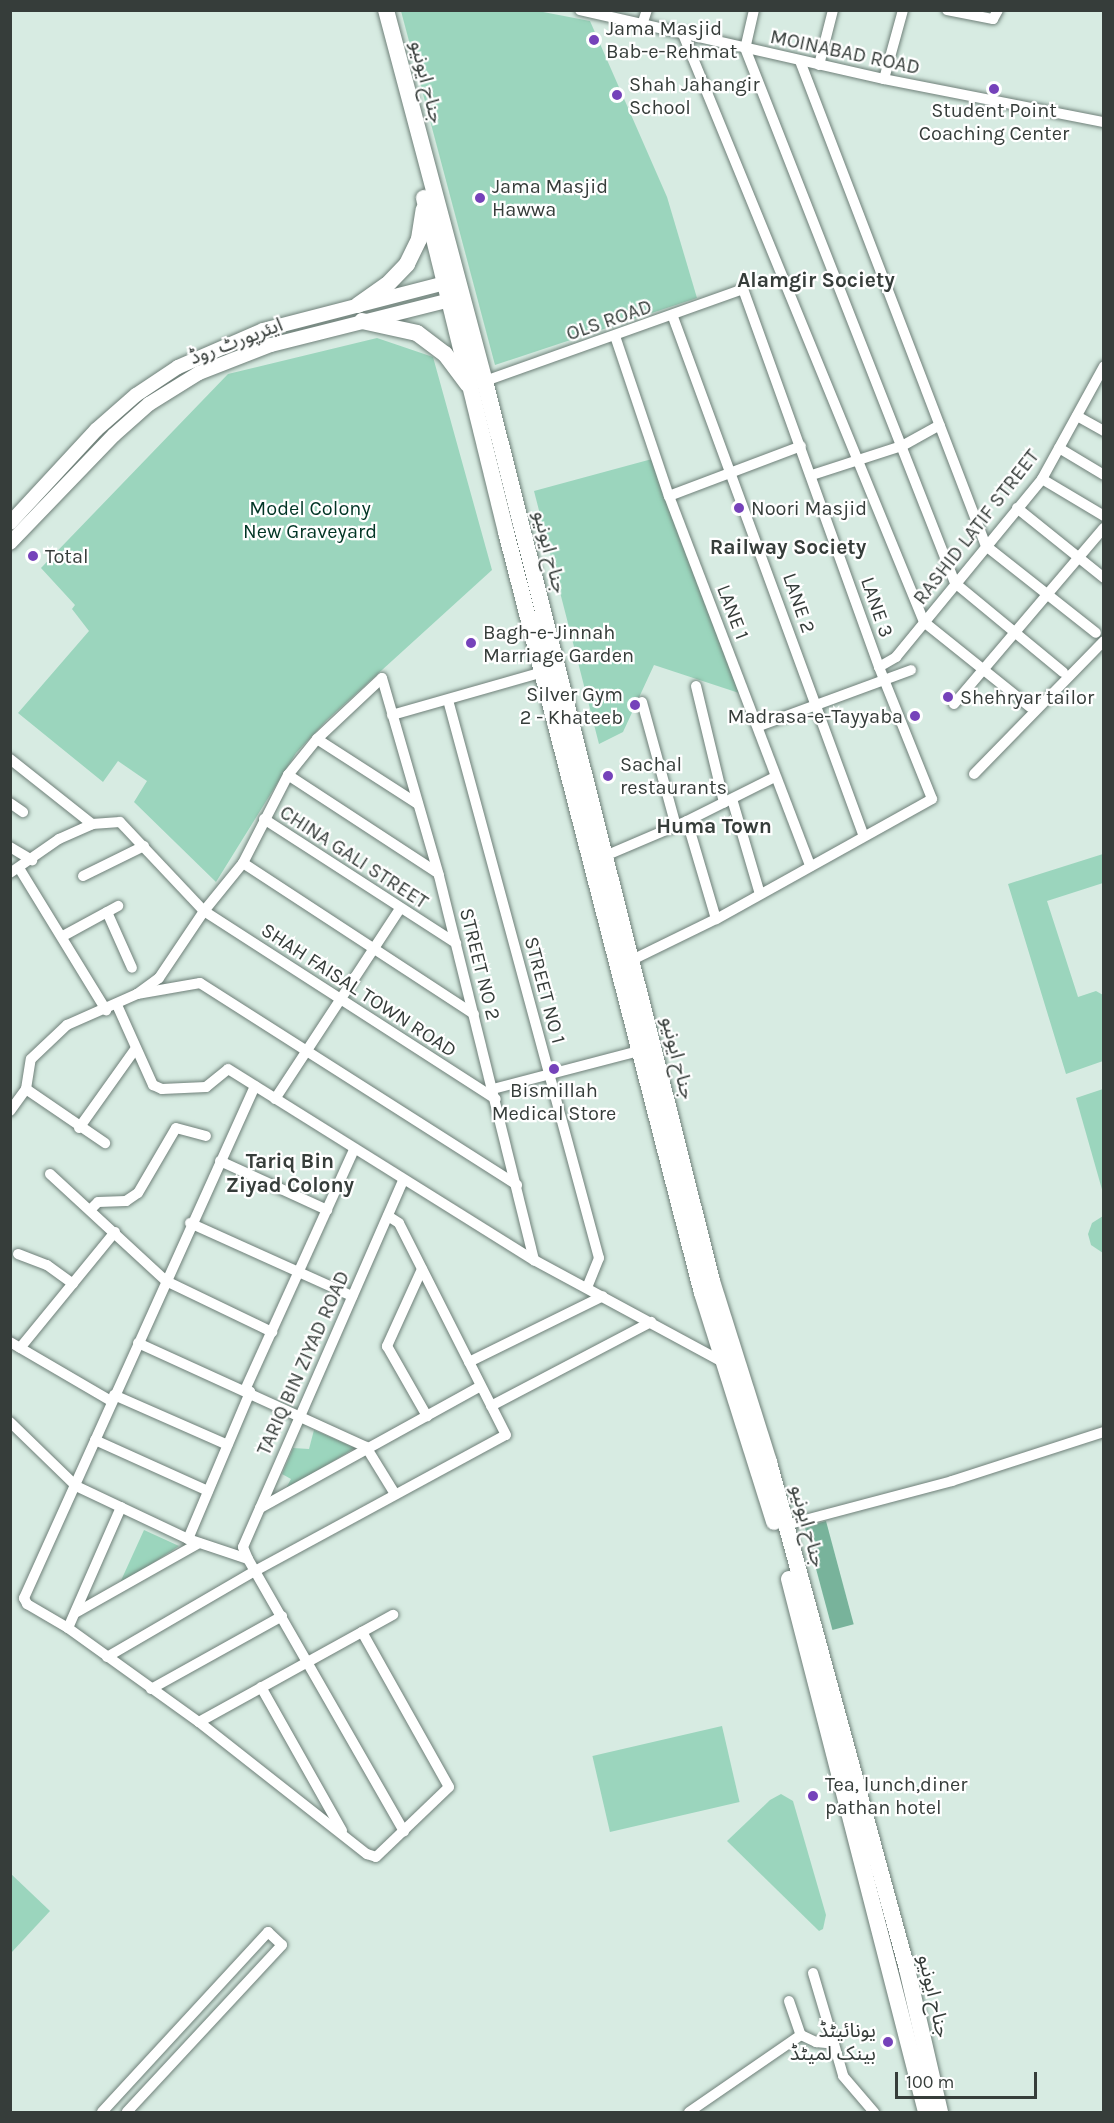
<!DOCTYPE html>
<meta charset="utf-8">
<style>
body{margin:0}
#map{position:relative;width:1114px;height:2123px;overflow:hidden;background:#d7ebe2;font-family:Karla,"Noto Sans Arabic",sans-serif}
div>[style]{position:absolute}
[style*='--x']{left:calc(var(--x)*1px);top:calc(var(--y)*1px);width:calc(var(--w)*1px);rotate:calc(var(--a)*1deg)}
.green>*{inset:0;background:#9bd5bd;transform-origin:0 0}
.forest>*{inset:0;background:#78b39b;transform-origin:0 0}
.roads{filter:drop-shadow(0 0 2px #6f8079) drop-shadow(0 0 2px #6f8079)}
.minor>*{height:10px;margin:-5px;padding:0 5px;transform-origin:5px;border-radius:5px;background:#fff}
.major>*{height:14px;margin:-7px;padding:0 7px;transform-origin:7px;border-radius:7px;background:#fff}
.highway>*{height:16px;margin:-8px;padding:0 8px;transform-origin:8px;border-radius:8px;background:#fff}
.dots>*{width:16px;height:16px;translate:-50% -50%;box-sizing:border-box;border:3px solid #fff;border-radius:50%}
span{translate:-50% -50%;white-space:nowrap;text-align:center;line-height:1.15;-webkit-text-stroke:4.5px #fff;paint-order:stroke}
.poi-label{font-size:20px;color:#363d3a}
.left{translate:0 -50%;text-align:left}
.right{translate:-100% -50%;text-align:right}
.street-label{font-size:20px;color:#363d3a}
.park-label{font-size:20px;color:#003525}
.neighbourhood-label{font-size:21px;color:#363d3a;font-weight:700}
.frame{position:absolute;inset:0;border:12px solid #363d3a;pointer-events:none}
.scale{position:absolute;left:895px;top:2072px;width:142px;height:27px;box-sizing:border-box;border:3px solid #363d3a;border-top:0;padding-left:8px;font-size:18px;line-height:21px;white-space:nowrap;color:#363d3a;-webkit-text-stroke:4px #fff;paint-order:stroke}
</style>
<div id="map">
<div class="green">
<i style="clip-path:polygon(401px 11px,538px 11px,590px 21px,667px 197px,697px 298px,495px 365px)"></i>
<i style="clip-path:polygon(377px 338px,433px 357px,492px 570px,327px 720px,296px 753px,216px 882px,134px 802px,147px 781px,118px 761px,103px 782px,18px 713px,89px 631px,72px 609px,75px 605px,41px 568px,228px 374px)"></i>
<i style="clip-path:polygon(652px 459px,739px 693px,654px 665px,623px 732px,599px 744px,534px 491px)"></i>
<i style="clip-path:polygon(1103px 854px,1103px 883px,1047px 901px,1078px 997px,1096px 991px,1103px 995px,1103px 1061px,1066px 1074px,1008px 884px)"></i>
<i style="clip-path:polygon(1103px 1089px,1104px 1089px,1103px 1193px,1076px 1098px)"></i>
<i style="clip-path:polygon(1103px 1216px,1104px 1216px,1103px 1253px,1091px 1245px,1088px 1234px,1092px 1223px)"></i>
<i style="clip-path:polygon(314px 1430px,355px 1448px,285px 1490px,291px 1479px,282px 1474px,293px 1448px,309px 1449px)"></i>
<i style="clip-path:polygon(144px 1530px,179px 1546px,119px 1585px)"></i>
<i style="left:722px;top:1726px;width:78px;height:133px;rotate:77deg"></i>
<i style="clip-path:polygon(781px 1794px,793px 1801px,826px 1915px,823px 1929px,819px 1931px,727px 1841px,770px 1800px)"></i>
<i style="clip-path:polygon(10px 1873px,50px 1911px,11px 1953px,10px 1953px)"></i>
</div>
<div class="forest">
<i style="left:826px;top:1521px;width:107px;height:22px;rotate:75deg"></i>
</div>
<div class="roads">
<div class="minor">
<i style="--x:580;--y:10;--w:312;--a:12.8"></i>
<i style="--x:884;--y:79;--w:224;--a:11.1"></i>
<i style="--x:754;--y:10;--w:39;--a:103"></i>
<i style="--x:745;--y:48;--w:575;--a:68.57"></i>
<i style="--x:955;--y:583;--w:140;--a:39.5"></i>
<i style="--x:947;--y:10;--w:47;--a:11.1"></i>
<i style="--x:993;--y:19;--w:10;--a:-61"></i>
<i style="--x:642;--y:25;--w:16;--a:-72"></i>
<i style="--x:683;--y:34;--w:635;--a:67.71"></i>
<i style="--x:924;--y:622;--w:136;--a:38.7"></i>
<i style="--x:800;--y:61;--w:519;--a:69.02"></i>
<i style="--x:986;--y:546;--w:140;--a:38.3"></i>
<i style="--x:819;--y:65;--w:57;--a:-75.7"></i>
<i style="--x:884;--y:79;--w:72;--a:-74.6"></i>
<i style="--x:673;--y:317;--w:551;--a:69.82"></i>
<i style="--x:615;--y:336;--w:169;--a:71.4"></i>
<i style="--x:669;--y:496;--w:396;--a:69.1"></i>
<i style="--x:485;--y:381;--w:274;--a:-19.6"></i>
<i style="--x:743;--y:289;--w:402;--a:70.2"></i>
<i style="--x:879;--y:667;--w:142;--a:68.1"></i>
<i style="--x:932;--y:799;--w:247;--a:150.9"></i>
<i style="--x:716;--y:919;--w:93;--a:154"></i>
<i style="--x:1077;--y:416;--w:31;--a:29"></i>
<i style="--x:1059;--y:448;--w:52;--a:31"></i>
<i style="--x:812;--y:475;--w:95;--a:-17.9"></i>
<i style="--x:902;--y:446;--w:43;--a:-28.9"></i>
<i style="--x:1042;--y:479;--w:72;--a:30.8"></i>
<i style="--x:669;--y:496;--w:141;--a:-20.7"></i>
<i style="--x:1017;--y:508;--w:112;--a:38.8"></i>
<i style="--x:879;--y:667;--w:20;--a:-30"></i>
<i style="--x:896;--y:657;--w:230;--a:-50.6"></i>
<i style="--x:1042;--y:479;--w:129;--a:-61.2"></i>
<i style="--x:696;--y:686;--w:120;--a:76.5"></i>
<i style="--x:448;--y:700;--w:578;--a:74.86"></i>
<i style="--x:599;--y:1258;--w:31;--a:112"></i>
<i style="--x:642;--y:702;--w:129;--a:74.7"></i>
<i style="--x:954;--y:704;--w:231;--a:-49.6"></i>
<i style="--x:392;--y:715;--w:157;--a:-15.9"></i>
<i style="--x:759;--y:726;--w:162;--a:-20.2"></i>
<i style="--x:317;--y:739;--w:120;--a:32.8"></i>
<i style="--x:10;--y:759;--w:105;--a:38.4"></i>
<i style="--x:92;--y:824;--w:28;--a:-4"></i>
<i style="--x:120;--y:822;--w:122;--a:46.7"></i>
<i style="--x:204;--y:911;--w:347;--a:32.8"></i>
<i style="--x:974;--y:774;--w:186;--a:-45.7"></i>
<i style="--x:288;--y:775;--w:179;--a:33.2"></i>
<i style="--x:732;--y:799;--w:99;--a:73.6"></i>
<i style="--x:10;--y:803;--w:16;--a:35"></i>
<i style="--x:264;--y:819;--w:229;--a:32.9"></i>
<i style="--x:687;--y:821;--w:102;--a:73.5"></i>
<i style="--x:10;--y:847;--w:26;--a:31"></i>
<i style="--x:605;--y:856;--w:89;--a:-23.1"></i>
<i style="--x:687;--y:821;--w:98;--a:-26.6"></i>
<i style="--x:243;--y:863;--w:276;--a:33.2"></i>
<i style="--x:19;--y:868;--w:167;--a:58.5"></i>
<i style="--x:10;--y:873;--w:60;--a:-34.8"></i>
<i style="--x:59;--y:839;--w:36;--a:-24"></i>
<i style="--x:83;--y:876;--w:68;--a:-26.2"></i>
<i style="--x:107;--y:912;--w:61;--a:65.9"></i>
<i style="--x:63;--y:936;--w:63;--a:-28.6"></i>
<i style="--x:137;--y:994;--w:27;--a:-36"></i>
<i style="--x:159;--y:978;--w:81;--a:-56.1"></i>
<i style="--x:204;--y:911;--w:62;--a:-50.9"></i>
<i style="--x:243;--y:863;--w:99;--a:-62.9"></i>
<i style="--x:288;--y:775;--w:46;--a:-51.1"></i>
<i style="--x:317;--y:739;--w:89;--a:-43.2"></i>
<i style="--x:382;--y:678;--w:206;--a:73.9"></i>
<i style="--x:439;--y:876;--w:396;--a:76.1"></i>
<i style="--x:117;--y:1005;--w:88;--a:65.8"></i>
<i style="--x:153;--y:1085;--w:10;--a:24"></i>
<i style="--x:162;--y:1089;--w:44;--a:-2.6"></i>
<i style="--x:206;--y:1087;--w:28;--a:-39"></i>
<i style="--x:228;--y:1069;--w:361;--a:32"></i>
<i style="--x:534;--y:1260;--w:215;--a:28.4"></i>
<i style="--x:255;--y:1086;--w:562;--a:114.28"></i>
<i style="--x:24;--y:1598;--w:7;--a:63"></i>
<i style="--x:27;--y:1604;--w:48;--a:30.3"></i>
<i style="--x:68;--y:1628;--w:161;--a:35.7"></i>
<i style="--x:199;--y:1722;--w:222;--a:-28.9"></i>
<i style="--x:26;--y:1089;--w:96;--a:34.4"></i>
<i style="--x:493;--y:1089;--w:151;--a:-14.6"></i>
<i style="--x:275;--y:1099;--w:227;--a:-56.7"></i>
<i style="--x:10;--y:1111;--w:27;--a:-54"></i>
<i style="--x:26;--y:1089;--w:30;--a:-81"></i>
<i style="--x:31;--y:1059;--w:50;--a:-43.4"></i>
<i style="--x:67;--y:1025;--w:77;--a:-23.9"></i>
<i style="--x:137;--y:994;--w:64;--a:-9.9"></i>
<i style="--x:200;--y:983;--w:376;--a:32.5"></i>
<i style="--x:79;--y:1128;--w:98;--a:-54.5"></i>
<i style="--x:220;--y:1161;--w:118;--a:24.6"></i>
<i style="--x:50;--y:1174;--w:158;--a:42.7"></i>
<i style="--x:166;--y:1281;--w:118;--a:25.7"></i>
<i style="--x:90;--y:1210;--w:11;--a:-45"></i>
<i style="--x:98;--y:1202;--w:28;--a:-2"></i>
<i style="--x:126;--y:1201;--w:14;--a:-34"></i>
<i style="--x:138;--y:1193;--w:75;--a:-59.7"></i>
<i style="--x:176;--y:1128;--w:31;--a:15"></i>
<i style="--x:190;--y:1223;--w:178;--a:24.3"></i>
<i style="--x:18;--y:1254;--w:31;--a:21"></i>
<i style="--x:47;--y:1265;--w:32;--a:36"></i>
<i style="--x:422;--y:1269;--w:85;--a:114.4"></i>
<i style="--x:387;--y:1346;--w:81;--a:60.3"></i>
<i style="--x:10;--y:1342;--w:117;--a:30.3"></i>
<i style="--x:138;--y:1343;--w:251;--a:24.5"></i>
<i style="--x:366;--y:1447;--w:55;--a:58.3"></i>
<i style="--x:20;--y:1348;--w:150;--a:-50.7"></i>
<i style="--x:469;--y:1362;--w:149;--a:-26.2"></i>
<i style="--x:245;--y:1390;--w:264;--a:-65.6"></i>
<i style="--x:114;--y:1395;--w:124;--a:23.7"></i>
<i style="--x:491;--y:1406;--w:181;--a:-27.7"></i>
<i style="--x:10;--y:1422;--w:92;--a:44.1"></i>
<i style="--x:76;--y:1486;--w:124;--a:25.3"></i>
<i style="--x:188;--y:1539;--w:63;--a:18.4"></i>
<i style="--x:248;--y:1559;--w:314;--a:60.2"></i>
<i style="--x:95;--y:1440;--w:124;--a:24.3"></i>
<i style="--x:260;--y:1508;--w:252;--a:-28.9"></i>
<i style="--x:786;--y:1525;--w:172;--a:-14.8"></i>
<i style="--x:952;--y:1481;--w:160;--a:-17.9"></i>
<i style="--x:188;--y:1539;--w:160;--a:-67.1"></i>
<i style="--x:248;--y:1559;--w:13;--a:-113"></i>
<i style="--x:243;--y:1547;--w:399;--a:-66.4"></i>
<i style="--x:77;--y:1612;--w:140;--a:-29.5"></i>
<i style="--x:68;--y:1628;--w:132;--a:-66.3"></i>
<i style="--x:107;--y:1657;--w:171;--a:-30.2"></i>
<i style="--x:255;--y:1571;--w:285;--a:-28.5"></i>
<i style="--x:506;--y:1435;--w:237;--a:-116.8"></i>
<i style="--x:399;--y:1223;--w:13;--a:-148"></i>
<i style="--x:261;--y:1687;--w:165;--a:60.6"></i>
<i style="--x:151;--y:1689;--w:150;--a:-29.1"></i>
<i style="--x:199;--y:1722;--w:214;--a:38.2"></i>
<i style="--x:367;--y:1854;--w:9;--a:18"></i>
<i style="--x:376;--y:1857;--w:101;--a:-43.8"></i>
<i style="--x:449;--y:1787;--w:178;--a:-119.3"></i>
<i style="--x:813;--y:1973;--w:74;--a:73.5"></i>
<i style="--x:789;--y:2001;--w:36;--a:71"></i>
<i style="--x:102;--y:2112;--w:245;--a:-47.3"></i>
<i style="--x:268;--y:1932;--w:19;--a:43"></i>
<i style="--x:282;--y:1945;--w:228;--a:132.9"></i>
<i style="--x:689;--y:2112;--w:136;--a:-34.5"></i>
<i style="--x:801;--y:2035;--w:17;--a:25"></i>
<i style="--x:816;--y:2042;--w:18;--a:6"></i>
<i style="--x:834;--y:2044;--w:33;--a:74"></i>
<i style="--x:843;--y:2076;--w:48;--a:49.3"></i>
</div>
<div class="major">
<i style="--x:10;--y:523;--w:127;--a:-47.2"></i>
<i style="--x:96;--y:430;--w:53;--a:-41.2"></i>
<i style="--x:136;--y:395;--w:50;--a:-33.7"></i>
<i style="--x:178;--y:367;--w:93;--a:-23.5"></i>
<i style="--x:263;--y:330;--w:188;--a:-14.5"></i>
<i style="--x:10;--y:543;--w:150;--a:-46.1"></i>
<i style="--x:114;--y:435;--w:47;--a:-41.5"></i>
<i style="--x:149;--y:404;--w:59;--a:-31.8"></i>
<i style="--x:199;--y:373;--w:77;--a:-21.3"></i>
<i style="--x:271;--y:345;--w:193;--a:-14.1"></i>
</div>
<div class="highway">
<i style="--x:386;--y:10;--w:384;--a:75.1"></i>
<i style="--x:485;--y:381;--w:928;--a:75.84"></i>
<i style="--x:712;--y:1281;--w:190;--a:72.5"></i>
<i style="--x:769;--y:1462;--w:525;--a:74.77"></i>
<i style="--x:907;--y:1969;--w:147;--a:77"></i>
<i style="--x:424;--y:198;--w:344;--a:76.2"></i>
<i style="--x:506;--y:532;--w:786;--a:75.56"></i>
<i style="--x:702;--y:1293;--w:240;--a:72.5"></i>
<i style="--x:358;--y:305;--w:35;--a:-35"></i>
<i style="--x:387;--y:285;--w:29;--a:-46"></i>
<i style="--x:407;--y:264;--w:28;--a:-64"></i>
<i style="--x:419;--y:239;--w:30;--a:-81"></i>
<i style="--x:362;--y:321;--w:56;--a:12.3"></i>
<i style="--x:417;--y:333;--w:35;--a:37"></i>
<i style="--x:445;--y:354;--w:38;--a:53"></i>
<i style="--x:789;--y:1579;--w:550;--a:75.58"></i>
</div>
</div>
<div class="dots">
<i style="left:594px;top:40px;background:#7542ba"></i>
<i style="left:994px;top:89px;background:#7542ba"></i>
<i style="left:617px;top:95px;background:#7542ba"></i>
<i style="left:480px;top:198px;background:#7542ba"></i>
<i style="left:739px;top:508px;background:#7542ba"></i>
<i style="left:33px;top:556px;background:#7542ba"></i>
<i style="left:471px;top:643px;background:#7542ba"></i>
<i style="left:948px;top:697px;background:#7542ba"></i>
<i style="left:635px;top:705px;background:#7542ba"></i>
<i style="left:915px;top:716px;background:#7542ba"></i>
<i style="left:608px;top:776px;background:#7542ba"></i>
<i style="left:554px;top:1069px;background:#7542ba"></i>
<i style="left:813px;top:1796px;background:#7542ba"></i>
<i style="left:888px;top:2042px;background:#7542ba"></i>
</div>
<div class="poi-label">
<span class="left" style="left:606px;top:40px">Jama Masjid<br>Bab-e-Rehmat</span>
<span class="left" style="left:629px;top:96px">Shah Jahangir<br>School</span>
<span style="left:994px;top:122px">Student Point<br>Coaching Center</span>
<span class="left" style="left:492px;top:198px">Jama Masjid<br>Hawwa</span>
<span class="left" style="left:751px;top:508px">Noori Masjid</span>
<span class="left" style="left:45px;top:556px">Total</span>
<span class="left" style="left:483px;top:644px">Bagh-e-Jinnah<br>Marriage Garden</span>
<span class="right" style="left:623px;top:706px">Silver Gym<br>2 - Khateeb</span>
<span class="left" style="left:960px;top:697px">Shehryar tailor</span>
<span class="right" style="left:903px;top:716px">Madrasa-e-Tayyaba</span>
<span class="left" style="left:620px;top:776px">Sachal<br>restaurants</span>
<span style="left:554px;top:1102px">Bismillah<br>Medical Store</span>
<span class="left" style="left:825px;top:1796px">Tea, lunch,diner<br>pathan hotel</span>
<span class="right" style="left:876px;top:2042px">یونائیٹڈ<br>بینک لمیٹڈ</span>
</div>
<div class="street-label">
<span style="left:845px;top:52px;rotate:12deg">MOINABAD ROAD</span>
<span style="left:427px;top:82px;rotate:76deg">جناح ایونیو</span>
<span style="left:609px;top:320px;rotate:-19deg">OLS ROAD</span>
<span style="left:236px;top:341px;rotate:-21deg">ایئرپورٹ روڈ</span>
<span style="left:976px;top:527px;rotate:-52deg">RASHID LATIF STREET</span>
<span style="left:550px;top:552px;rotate:76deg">جناح ایونیو</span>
<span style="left:799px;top:603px;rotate:71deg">LANE 2</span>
<span style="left:877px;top:607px;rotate:71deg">LANE 3</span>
<span style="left:733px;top:612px;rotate:69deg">LANE 1</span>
<span style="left:354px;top:857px;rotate:33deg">CHINA GALI STREET</span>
<span style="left:480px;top:964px;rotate:76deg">STREET NO 2</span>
<span style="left:359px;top:990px;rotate:33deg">SHAH FAISAL TOWN ROAD</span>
<span style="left:545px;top:990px;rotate:75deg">STREET NO 1</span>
<span style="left:678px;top:1058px;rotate:76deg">جناح ایونیو</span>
<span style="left:303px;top:1363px;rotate:-66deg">TARIQ BIN ZIYAD ROAD</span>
<span style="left:808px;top:1526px;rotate:75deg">جناح ایونیو</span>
<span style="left:934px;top:1996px;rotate:77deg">جناح ایونیو</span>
</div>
<div class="park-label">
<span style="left:310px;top:520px">Model Colony<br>New Graveyard</span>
</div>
<div class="neighbourhood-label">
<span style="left:816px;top:280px">Alamgir Society</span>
<span style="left:788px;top:547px">Railway Society</span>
<span style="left:714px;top:826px">Huma Town</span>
<span style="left:290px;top:1173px">Tariq Bin<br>Ziyad Colony</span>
</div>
<div class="frame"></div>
<div class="scale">100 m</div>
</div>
